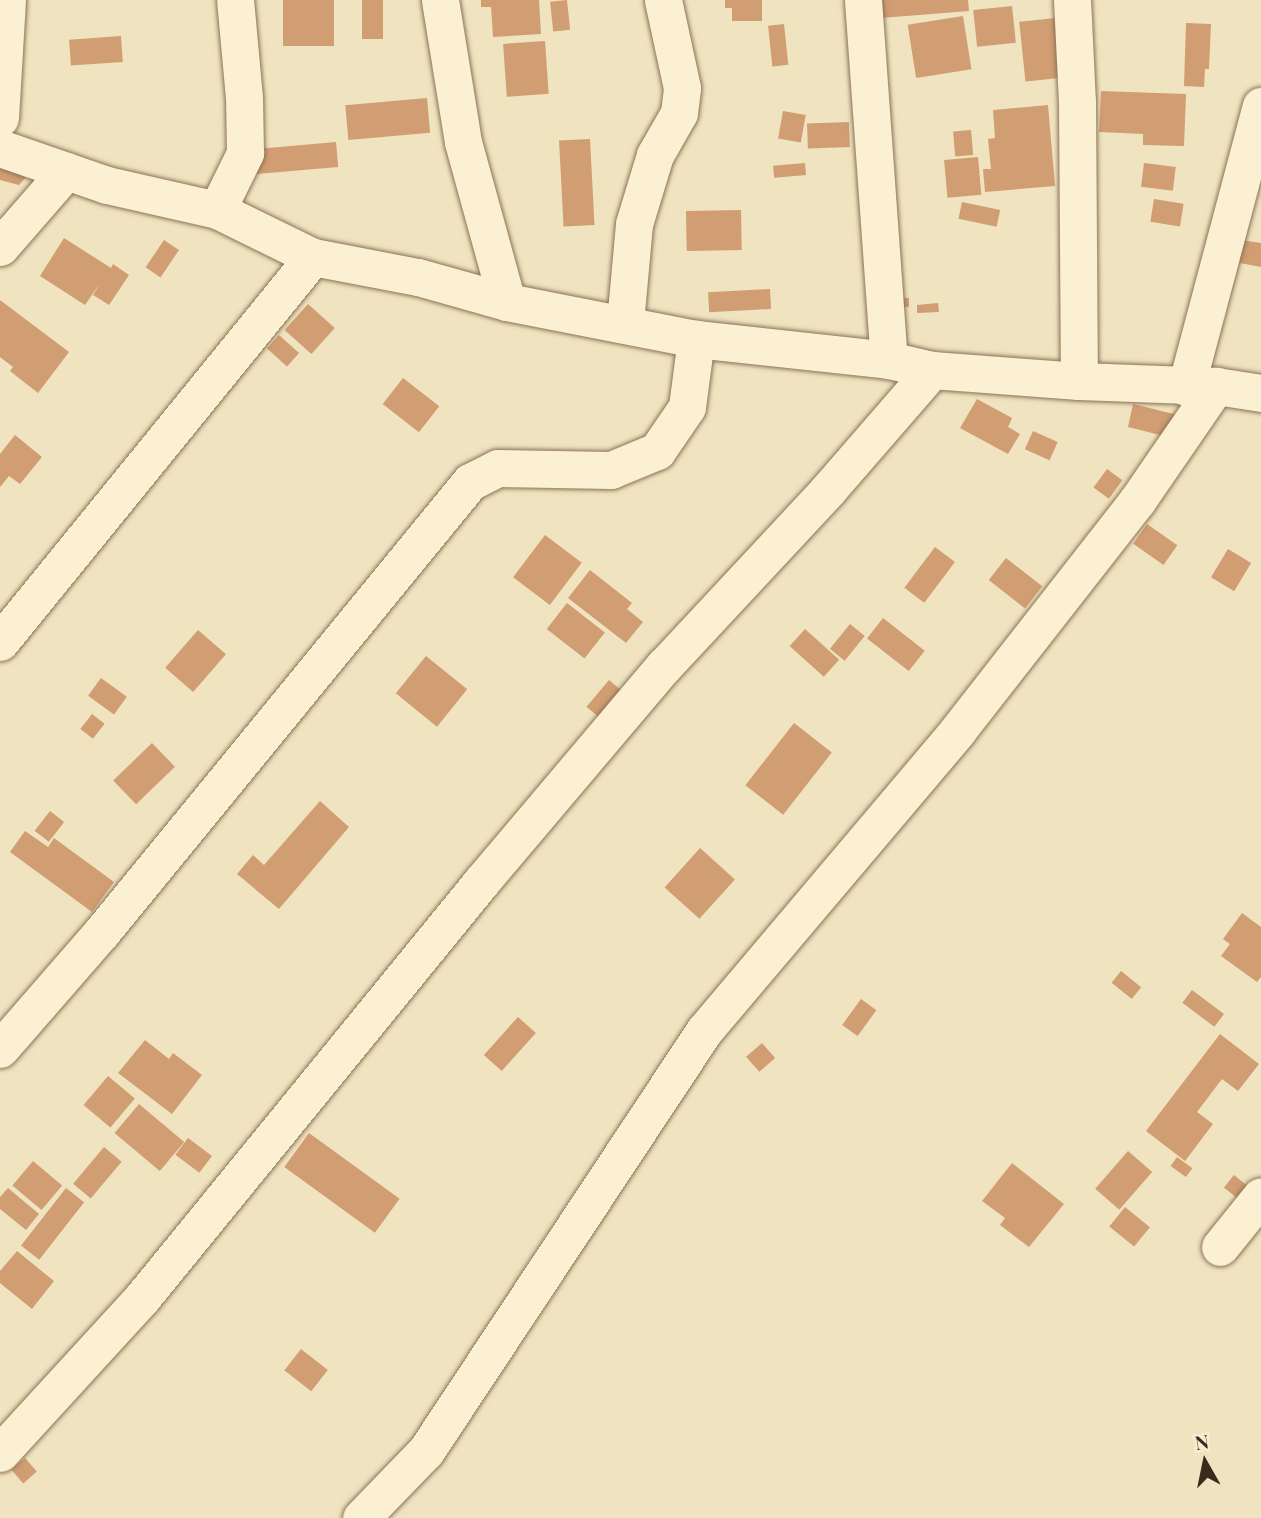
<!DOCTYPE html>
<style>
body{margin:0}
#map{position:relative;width:1261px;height:1518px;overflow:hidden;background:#f0e3bf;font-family:"Playfair Display",serif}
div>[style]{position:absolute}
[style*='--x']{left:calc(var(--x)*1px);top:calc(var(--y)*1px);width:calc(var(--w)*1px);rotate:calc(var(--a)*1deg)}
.building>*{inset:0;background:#d19d72;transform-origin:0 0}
.roads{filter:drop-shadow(0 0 2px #8a7356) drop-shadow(0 0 2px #8a7356)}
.minor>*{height:37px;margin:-18.5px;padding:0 18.5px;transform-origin:18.5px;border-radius:18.5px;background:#fbf0d2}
span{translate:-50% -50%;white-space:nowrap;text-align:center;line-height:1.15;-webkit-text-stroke:5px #f7edcf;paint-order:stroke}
.north{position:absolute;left:1170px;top:1427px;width:70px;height:70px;-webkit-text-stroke:5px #f7edcf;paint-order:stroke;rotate:351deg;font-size:19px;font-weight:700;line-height:28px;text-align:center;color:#382a1c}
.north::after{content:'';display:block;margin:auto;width:24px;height:32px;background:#382a1c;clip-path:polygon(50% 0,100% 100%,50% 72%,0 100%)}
</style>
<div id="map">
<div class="building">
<i style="left:283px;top:0;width:51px;height:46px"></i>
<i style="left:362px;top:0;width:21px;height:39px"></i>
<i style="clip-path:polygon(481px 0,539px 0,541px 34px,493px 37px,491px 7px,481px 7px)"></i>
<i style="left:567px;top:0;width:30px;height:17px;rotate:84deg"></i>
<i style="clip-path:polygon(725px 0,762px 0,762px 21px,732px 21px,732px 8px,725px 8px)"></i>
<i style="clip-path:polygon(880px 0,968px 0,969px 11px,881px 18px)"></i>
<i style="left:1012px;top:6px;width:37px;height:39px;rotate:84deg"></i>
<i style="left:963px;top:16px;width:54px;height:56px;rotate:81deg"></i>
<i style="left:1056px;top:18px;width:60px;height:37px;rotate:84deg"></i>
<i style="clip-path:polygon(1186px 23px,1211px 24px,1209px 69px,1205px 69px,1204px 87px,1184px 86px)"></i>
<i style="left:784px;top:24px;width:41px;height:16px;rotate:84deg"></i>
<i style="left:121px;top:36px;width:26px;height:52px;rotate:86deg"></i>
<i style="left:545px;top:41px;width:53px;height:42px;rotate:86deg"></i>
<i style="clip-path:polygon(1101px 91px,1186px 94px,1184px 146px,1143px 145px,1143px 134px,1099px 132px)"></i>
<i style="left:427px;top:98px;width:35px;height:82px;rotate:85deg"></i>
<i style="clip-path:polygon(1048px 105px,1055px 186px,985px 192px,983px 169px,991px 169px,988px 139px,995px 138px,993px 110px)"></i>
<i style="left:783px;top:111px;width:23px;height:28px;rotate:10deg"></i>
<i style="left:849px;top:122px;width:25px;height:42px;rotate:88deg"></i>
<i style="left:971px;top:130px;width:25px;height:18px;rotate:85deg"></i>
<i style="left:590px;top:139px;width:86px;height:31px;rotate:87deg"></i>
<i style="left:336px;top:142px;width:25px;height:90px;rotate:85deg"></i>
<i style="clip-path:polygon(0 156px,35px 167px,19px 185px,0 180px)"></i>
<i style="left:978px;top:157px;width:38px;height:34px;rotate:85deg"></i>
<i style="left:805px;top:163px;width:12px;height:32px;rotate:85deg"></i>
<i style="left:1144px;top:163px;width:32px;height:24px;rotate:7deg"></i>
<i style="left:1154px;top:199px;width:30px;height:23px;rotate:9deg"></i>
<i style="left:962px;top:202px;width:39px;height:17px;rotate:12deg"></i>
<i style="left:741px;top:210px;width:40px;height:55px;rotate:89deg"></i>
<i style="clip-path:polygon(64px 238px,111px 268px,113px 264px,129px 275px,109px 305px,93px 295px,100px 283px,85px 305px,40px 276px)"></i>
<i style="clip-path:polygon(1234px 239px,1261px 243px,1261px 267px,1229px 261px)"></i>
<i style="left:164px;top:240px;width:18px;height:33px;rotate:34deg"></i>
<i style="left:770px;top:289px;width:20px;height:62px;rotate:87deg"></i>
<i style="left:901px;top:298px;width:8px;height:9px"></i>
<i style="clip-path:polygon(0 300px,69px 352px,38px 393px,10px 371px,13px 367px,0 357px)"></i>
<i style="clip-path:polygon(938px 303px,939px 312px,917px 313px,917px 305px)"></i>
<i style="left:308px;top:304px;width:36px;height:35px;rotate:42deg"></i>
<i style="left:279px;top:335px;width:27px;height:18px;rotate:42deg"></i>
<i style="left:403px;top:378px;width:46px;height:33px;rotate:38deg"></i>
<i style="clip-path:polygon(977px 399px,1012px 418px,1008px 427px,1020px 434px,1008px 454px,960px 428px)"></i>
<i style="clip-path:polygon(1133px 404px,1182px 416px,1168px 437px,1128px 427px)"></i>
<i style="left:1033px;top:431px;width:27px;height:20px;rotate:24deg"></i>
<i style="clip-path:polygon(15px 435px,42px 457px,20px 484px,9px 476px,0 487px,0 454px)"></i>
<i style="left:1107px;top:469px;width:19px;height:23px;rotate:36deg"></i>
<i style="left:1147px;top:524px;width:37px;height:24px;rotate:35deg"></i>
<i style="left:545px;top:535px;width:46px;height:53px;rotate:37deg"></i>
<i style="left:935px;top:547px;width:25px;height:51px;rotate:37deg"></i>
<i style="left:1228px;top:549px;width:27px;height:33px;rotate:31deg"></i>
<i style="left:1006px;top:558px;width:46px;height:28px;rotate:38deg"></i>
<i style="clip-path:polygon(590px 570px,632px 603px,627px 609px,643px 622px,626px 643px,568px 598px)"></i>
<i style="left:567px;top:603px;width:48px;height:33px;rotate:38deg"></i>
<i style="left:883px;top:618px;width:53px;height:26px;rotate:38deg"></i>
<i style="left:850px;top:624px;width:19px;height:32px;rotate:39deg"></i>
<i style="left:805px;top:629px;width:46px;height:23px;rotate:42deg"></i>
<i style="left:198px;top:630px;width:37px;height:50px;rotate:41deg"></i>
<i style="left:426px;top:656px;width:53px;height:48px;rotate:39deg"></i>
<i style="left:101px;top:678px;width:32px;height:22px;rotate:36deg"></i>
<i style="left:609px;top:680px;width:23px;height:35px;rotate:40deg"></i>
<i style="left:92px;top:714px;width:16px;height:19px;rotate:38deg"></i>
<i style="left:794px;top:723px;width:48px;height:79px;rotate:38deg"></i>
<i style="left:152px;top:743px;width:33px;height:54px;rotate:46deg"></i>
<i style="clip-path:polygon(320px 801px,349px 827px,279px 909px,237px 874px,253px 855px,264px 865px)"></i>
<i style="left:50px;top:811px;width:18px;height:25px;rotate:38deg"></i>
<i style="clip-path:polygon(25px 831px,48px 847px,54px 838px,114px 882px,92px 912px,10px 852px)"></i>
<i style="left:700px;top:848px;width:47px;height:53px;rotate:42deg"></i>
<i style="clip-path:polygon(1242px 913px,1261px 927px,1261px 977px,1257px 982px,1221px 956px,1230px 944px,1223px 939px)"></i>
<i style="left:1121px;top:971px;width:26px;height:15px;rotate:39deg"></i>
<i style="left:1192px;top:990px;width:40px;height:16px;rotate:37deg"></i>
<i style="left:861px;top:999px;width:19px;height:32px;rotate:36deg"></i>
<i style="left:518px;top:1017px;width:24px;height:51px;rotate:42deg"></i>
<i style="clip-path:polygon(1220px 1034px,1259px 1064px,1238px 1091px,1222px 1079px,1197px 1112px,1213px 1124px,1185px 1161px,1146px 1131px)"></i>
<i style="clip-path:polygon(145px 1040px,169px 1059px,173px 1053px,202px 1075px,172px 1114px,118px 1073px)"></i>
<i style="left:762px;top:1043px;width:20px;height:21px;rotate:49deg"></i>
<i style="left:108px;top:1076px;width:35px;height:38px;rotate:40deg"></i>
<i style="left:139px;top:1104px;width:59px;height:38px;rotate:40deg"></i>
<i style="left:309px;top:1133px;width:112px;height:42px;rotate:36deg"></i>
<i style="left:188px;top:1138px;width:30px;height:21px;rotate:37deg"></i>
<i style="left:104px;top:1147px;width:23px;height:48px;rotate:40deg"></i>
<i style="left:1128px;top:1151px;width:32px;height:50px;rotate:41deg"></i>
<i style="left:1177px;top:1157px;width:19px;height:11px;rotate:36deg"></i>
<i style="left:33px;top:1161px;width:38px;height:32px;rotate:40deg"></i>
<i style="clip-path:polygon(1012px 1163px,1064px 1204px,1029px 1247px,1000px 1225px,1005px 1218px,982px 1201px)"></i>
<i style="left:1234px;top:1175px;width:19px;height:16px;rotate:39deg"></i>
<i style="clip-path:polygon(8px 1188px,39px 1214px,26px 1230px,0 1209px,0 1197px)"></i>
<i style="left:66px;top:1188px;width:23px;height:73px;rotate:38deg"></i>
<i style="left:1125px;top:1207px;width:32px;height:25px;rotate:39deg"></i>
<i style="clip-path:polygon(17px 1251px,54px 1281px,32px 1309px,0 1283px,0 1271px)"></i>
<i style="left:301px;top:1349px;width:34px;height:27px;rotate:38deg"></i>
<i style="left:25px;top:1458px;width:18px;height:18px;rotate:49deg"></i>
</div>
<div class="roads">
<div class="minor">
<i style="--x:440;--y:0;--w:144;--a:80.8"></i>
<i style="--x:463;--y:142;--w:166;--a:74.6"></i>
<i style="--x:863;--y:0;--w:361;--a:85.9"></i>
<i style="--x:1072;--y:0;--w:101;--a:87.2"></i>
<i style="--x:1077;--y:101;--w:280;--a:89.6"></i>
<i style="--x:0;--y:118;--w:118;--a:-86.6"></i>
<i style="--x:0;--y:148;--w:113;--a:19.1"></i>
<i style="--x:107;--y:185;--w:113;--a:12.8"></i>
<i style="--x:217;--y:210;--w:107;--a:26.1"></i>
<i style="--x:313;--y:257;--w:107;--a:10.8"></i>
<i style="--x:418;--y:277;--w:92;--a:15.7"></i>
<i style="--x:507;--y:302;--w:193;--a:11.1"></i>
<i style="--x:696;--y:339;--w:194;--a:6.2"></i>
<i style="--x:889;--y:360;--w:44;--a:13.1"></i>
<i style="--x:932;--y:370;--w:147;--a:4.3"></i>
<i style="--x:1079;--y:381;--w:137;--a:2.1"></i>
<i style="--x:1216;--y:386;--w:46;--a:8.8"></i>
<i style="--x:217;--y:210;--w:64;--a:-63.8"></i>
<i style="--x:245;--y:153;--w:55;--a:-91"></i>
<i style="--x:244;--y:98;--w:98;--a:-95.2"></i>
<i style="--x:0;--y:247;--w:101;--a:-49"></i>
<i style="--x:625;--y:323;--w:99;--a:-84.8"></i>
<i style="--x:634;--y:224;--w:72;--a:-73.1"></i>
<i style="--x:655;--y:155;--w:48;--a:-60.3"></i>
<i style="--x:679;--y:113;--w:25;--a:-83"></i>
<i style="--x:682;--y:88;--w:90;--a:-102.2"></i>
<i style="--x:1186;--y:387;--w:291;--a:-75.1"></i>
<i style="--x:0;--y:642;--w:496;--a:-50.9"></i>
<i style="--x:0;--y:1049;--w:154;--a:-49"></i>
<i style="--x:101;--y:933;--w:583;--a:-50.71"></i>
<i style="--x:470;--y:482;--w:31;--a:-27"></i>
<i style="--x:498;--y:468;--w:113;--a:1"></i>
<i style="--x:611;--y:470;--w:50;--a:-22.4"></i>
<i style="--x:657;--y:451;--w:53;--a:-55.7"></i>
<i style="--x:687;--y:407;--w:69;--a:-82.5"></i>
<i style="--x:1220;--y:1247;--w:65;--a:-51.2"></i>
<i style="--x:0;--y:1453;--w:210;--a:-47.5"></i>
<i style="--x:142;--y:1298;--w:538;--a:-50.81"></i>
<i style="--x:482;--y:881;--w:282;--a:-49.8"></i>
<i style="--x:664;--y:666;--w:241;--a:-47"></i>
<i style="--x:828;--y:490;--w:159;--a:-49.1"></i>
<i style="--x:361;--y:1518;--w:93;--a:-45.9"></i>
<i style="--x:426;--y:1451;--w:504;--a:-56.5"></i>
<i style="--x:704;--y:1031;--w:394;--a:-49.8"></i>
<i style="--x:958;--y:730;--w:291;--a:-52"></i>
<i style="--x:1137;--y:501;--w:140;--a:-55.5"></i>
</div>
</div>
<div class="north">N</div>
</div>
